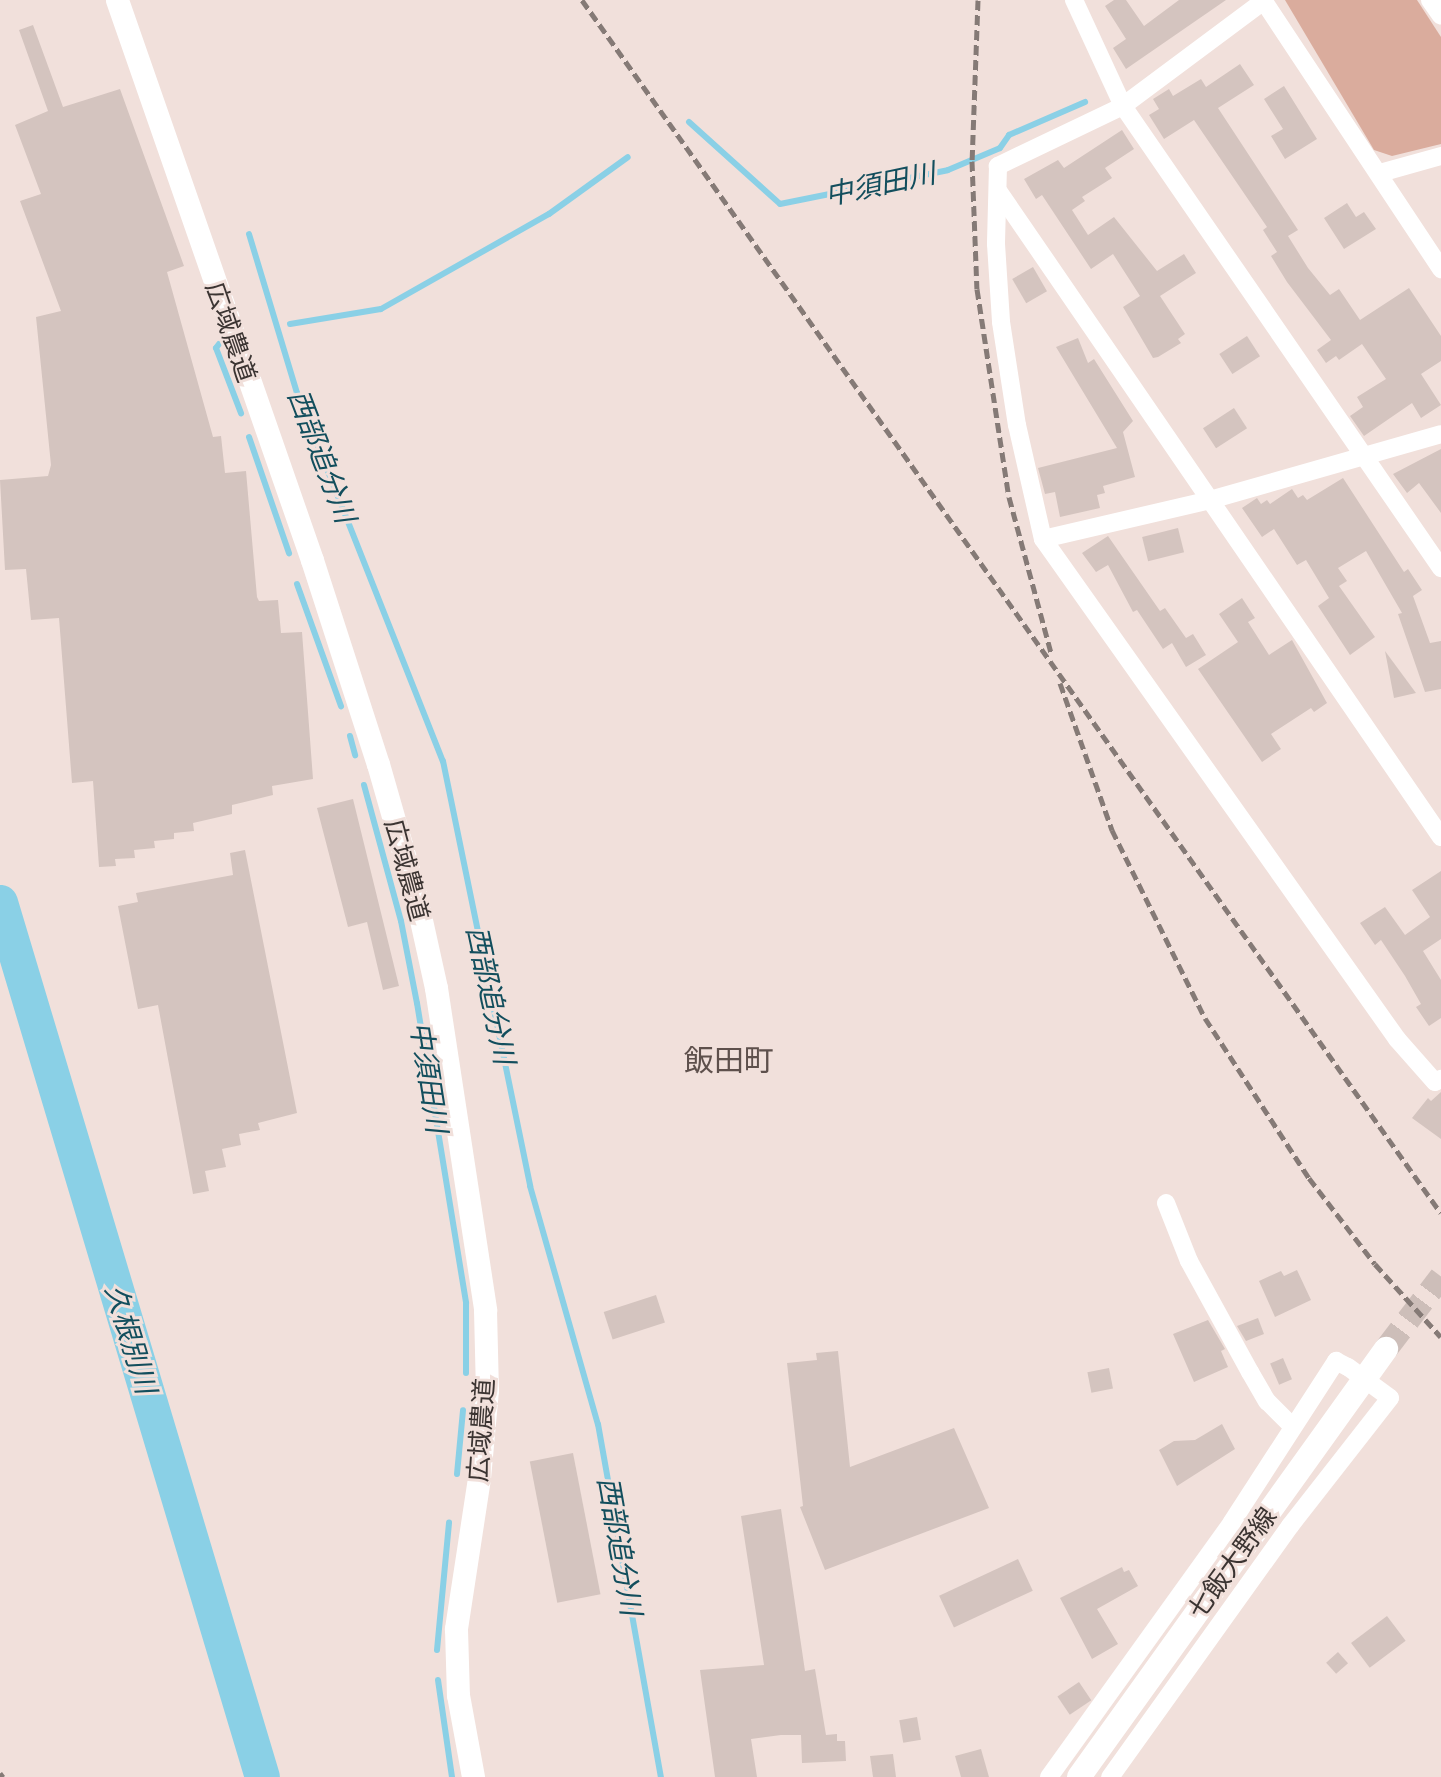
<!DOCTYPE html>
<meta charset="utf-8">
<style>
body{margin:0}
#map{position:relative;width:1441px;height:1777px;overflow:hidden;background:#f1e0db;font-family:"Titillium Web","Noto Sans JP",sans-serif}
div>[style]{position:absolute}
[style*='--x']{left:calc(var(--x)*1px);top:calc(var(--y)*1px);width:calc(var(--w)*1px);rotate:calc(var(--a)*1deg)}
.green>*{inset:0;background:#daac9d}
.stream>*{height:6px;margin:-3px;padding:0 3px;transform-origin:3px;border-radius:3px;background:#8ad0e6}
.river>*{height:35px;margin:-17.5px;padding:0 17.5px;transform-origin:17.5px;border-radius:17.5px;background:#8ad0e6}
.building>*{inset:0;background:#d4c4bf;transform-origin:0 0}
.secondary-tunnel>*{height:24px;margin-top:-12px;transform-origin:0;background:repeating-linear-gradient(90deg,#cdbeb9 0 24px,transparent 0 36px)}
.minor>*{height:18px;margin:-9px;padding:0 9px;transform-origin:9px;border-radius:9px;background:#fff}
.tertiary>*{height:23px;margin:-11.5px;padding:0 11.5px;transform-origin:11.5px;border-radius:11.5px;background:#fff}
.secondary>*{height:24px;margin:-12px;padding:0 12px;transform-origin:12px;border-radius:12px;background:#fff}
.rail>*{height:5px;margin-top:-2.5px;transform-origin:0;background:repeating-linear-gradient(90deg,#857a76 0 10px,transparent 0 15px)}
span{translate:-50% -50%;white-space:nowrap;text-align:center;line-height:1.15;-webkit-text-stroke:6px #f1e0db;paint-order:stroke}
.street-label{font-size:26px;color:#3b3432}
.water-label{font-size:28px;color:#124e5d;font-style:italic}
.quarter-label{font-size:30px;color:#5e504c}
</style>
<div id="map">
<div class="green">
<i style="clip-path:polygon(1285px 0,1417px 0,1441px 37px,1441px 144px,1392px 156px,1374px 150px)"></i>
</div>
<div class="stream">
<i style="--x:689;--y:122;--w:122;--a:42"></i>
<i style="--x:780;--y:204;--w:171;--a:-11.4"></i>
<i style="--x:948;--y:170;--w:56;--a:-22.9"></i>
<i style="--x:1000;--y:148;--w:16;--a:-55"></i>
<i style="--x:1009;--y:135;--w:83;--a:-23.5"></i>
<i style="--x:249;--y:234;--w:166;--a:73.2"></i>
<i style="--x:297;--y:393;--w:396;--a:68.4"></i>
<i style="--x:443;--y:761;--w:434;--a:78.4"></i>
<i style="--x:530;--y:1186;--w:248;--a:74.1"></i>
<i style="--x:598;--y:1424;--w:359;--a:79.9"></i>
<i style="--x:290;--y:324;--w:92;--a:-9.4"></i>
<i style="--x:381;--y:309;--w:193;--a:-29.5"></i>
<i style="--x:549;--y:214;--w:97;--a:-35.8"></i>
<i style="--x:219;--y:344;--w:5;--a:127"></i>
<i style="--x:216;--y:348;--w:70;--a:69"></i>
<i style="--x:249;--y:437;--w:123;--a:71"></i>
<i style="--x:297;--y:584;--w:130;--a:70.2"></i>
<i style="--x:350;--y:736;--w:20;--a:75"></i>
<i style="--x:364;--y:785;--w:141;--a:74.8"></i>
<i style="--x:401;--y:921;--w:84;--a:79"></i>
<i style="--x:417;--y:1003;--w:304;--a:80.7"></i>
<i style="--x:466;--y:1303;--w:70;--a:90"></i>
<i style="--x:457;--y:1474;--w:64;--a:-84.6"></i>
<i style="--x:437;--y:1650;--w:128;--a:-84.6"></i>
<i style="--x:438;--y:1680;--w:98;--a:81.8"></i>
</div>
<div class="river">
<i style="--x:0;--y:902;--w:913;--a:73.33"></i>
</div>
<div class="building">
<i style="clip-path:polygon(1114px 0,1126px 0,1144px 26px,1179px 0,1226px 0,1126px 69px,1113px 48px,1126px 39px,1105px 6px)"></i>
<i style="clip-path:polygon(33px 25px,63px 107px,120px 89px,184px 266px,167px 272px,213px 437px,221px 436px,225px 473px,246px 471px,257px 597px,259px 601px,278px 600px,281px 633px,302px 632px,313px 779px,272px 786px,273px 795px,232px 805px,232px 814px,193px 823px,194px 831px,174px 833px,174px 839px,154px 841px,155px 848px,134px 850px,135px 858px,115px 859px,116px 866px,99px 867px,93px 781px,72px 783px,59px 618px,31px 620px,26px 569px,5px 570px,0 480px,48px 476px,51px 465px,36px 317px,61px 311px,20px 201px,41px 194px,15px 125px,48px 111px,19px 30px)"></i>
<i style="clip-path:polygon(1240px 64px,1254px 85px,1218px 108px,1298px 230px,1288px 236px,1308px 268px,1330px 295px,1339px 289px,1360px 320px,1409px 288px,1441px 336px,1441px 361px,1421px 374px,1441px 405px,1421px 418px,1412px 403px,1364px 436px,1350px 416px,1363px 407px,1357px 397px,1386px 379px,1362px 344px,1339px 360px,1336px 356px,1326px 363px,1317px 350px,1331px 340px,1287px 282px,1271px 256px,1277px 252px,1263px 230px,1267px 227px,1194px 120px,1164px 139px,1149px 115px,1159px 109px,1153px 99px,1169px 89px,1173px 96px,1201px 79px,1206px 87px)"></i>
<i style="clip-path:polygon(1284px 86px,1317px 139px,1285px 159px,1271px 136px,1283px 129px,1264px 99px)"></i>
<i style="clip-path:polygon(1122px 130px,1134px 149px,1105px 168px,1112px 178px,1082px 197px,1085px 201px,1072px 210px,1088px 235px,1114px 217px,1157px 271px,1184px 254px,1196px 273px,1160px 296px,1185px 334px,1178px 339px,1181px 343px,1158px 357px,1153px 358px,1123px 307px,1140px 296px,1113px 254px,1091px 269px,1042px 195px,1036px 199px,1024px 179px,1058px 160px,1064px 168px)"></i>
<i style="clip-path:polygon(1347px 203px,1356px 217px,1364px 212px,1376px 229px,1344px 249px,1324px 218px)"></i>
<i style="left:1033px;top:267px;width:28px;height:24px;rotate:60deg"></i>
<i style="left:1247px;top:336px;width:24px;height:33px;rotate:57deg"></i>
<i style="clip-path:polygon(1078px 338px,1088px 363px,1094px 359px,1133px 421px,1123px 432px,1135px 477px,1103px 486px,1105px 493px,1097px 495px,1100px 508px,1060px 517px,1055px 492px,1045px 494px,1038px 468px,1117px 448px,1056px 347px)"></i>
<i style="left:1234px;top:408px;width:24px;height:37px;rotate:57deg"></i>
<i style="clip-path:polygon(1441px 449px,1441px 513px,1419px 483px,1407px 493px,1393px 474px)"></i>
<i style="clip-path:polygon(1343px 478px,1404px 572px,1408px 569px,1422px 590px,1413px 596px,1430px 643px,1441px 641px,1441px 689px,1425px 692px,1398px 614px,1402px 613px,1366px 551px,1338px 568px,1347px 581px,1339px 586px,1375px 637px,1350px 655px,1318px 606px,1329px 598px,1306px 560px,1297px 565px,1274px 529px,1262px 537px,1242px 508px,1257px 498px,1261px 504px,1267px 500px,1270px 504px,1292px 489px,1298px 498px,1303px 495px,1307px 500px)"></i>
<i style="left:1178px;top:528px;width:25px;height:37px;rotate:76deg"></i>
<i style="clip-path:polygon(1108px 536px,1160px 611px,1165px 608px,1186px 638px,1193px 634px,1206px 655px,1186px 667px,1172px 643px,1163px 649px,1137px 610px,1133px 612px,1108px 565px,1096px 572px,1082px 553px)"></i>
<i style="clip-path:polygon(1242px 598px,1255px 618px,1248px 622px,1269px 655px,1292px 640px,1327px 703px,1314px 712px,1311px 708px,1271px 734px,1281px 749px,1262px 762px,1198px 669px,1238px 642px,1219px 614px)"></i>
<i style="clip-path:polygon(1385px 651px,1416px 693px,1394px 698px)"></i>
<i style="clip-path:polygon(353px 799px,399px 986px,383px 990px,367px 922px,348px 927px,317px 808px)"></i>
<i style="clip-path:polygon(245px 850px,297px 1113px,258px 1123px,260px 1130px,239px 1134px,241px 1145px,222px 1149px,226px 1167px,205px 1171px,209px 1191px,193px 1194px,158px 1005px,138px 1009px,118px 906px,138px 902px,136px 893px,233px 875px,230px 853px)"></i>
<i style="clip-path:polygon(1441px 871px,1441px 939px,1423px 951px,1441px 980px,1441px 1018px,1429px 1026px,1416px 1007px,1421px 1004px,1405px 976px,1381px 940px,1375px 945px,1360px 923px,1385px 907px,1405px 935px,1430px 917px,1412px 890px)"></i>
<i style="clip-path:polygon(1441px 1092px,1441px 1139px,1412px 1118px,1428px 1098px,1431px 1101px)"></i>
<i style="clip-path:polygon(1297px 1270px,1311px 1300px,1275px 1317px,1259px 1281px,1281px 1271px,1284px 1276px)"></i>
<i style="left:656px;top:1295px;width:29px;height:55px;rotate:72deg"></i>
<i style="clip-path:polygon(1258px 1318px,1264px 1334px,1246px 1341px,1237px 1326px)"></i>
<i style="clip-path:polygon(1208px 1320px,1225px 1349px,1221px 1351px,1228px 1367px,1194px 1382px,1173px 1334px)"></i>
<i style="clip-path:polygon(838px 1351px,850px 1467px,954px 1428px,989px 1508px,825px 1570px,800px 1507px,803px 1506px,787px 1363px,817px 1360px,816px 1353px)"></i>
<i style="left:1283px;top:1358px;width:23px;height:14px;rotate:67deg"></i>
<i style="left:1109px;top:1368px;width:21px;height:22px;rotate:79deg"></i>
<i style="clip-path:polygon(1222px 1424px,1235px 1449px,1177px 1486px,1159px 1450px,1174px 1441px,1195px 1440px)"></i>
<i style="left:573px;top:1453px;width:144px;height:44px;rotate:79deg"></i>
<i style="clip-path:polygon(781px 1509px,805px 1671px,815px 1669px,826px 1735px,837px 1734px,837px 1741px,845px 1741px,846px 1761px,802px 1763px,801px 1735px,781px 1735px,751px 1739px,757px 1777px,715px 1777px,700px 1670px,764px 1665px,741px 1516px)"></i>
<i style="left:1018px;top:1559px;width:35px;height:87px;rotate:65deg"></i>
<i style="clip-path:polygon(1122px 1567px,1124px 1572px,1129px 1570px,1138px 1586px,1097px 1609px,1118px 1644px,1092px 1659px,1060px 1598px)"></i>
<i style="left:1387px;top:1616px;width:31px;height:45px;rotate:53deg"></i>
<i style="left:1338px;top:1652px;width:15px;height:16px;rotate:48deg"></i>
<i style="left:1079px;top:1682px;width:22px;height:26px;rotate:56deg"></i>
<i style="left:917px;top:1717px;width:23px;height:18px;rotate:80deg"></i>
<i style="clip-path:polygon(981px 1749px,989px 1777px,961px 1777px,955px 1756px)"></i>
<i style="clip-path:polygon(893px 1754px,896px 1777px,873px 1777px,870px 1756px)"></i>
</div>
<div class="secondary-tunnel">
<i style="--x:1386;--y:1349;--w:91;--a:-52.6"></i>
</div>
<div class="minor">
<i style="--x:1074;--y:0;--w:117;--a:65.2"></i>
<i style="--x:1123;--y:106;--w:561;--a:55.46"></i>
<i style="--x:1263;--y:0;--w:323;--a:56.5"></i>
<i style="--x:1265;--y:0;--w:177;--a:143.3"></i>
<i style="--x:1123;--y:106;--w:139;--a:154.4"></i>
<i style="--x:998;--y:166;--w:78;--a:91.5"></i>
<i style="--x:996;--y:244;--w:78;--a:86.3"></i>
<i style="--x:1001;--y:322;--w:104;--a:81.2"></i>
<i style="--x:1017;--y:425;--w:117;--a:77.2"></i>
<i style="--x:1043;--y:539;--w:613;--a:54.7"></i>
<i style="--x:1397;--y:1039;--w:57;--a:48.5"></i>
<i style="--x:1435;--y:1082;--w:7;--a:-27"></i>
<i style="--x:1430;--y:0;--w:19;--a:55"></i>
<i style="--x:1380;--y:173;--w:63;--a:-15.6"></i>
<i style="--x:999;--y:192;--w:782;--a:55.58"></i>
<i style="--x:1043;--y:539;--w:171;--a:-13.1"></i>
<i style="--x:1210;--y:500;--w:240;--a:-15.9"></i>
<i style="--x:1166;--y:1203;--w:62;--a:68.4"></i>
<i style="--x:1189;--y:1261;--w:127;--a:61.2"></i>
<i style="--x:1250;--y:1372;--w:34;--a:60"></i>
<i style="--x:1267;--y:1401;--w:35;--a:45"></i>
<i style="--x:1049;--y:1777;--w:314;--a:-54.3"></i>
<i style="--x:1232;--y:1522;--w:192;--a:-57.1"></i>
<i style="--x:1336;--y:1361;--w:13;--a:27"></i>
<i style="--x:1348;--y:1367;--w:52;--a:36.4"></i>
<i style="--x:1390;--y:1398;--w:162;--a:128"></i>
<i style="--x:1290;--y:1526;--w:309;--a:125.6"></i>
</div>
<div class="tertiary">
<i style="--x:117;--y:0;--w:593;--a:70.8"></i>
<i style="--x:312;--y:560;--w:214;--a:72.1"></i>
<i style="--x:378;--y:764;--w:134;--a:74"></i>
<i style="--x:415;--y:893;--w:97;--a:77.5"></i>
<i style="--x:436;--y:988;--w:326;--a:81.3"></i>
<i style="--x:485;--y:1310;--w:80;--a:88.6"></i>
<i style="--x:487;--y:1390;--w:88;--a:95.2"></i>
<i style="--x:479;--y:1478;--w:153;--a:98.7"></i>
<i style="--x:456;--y:1629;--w:66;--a:88.3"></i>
<i style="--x:458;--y:1695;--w:83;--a:79.6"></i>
</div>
<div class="secondary">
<i style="--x:1079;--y:1777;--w:527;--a:-54.35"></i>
</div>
<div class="rail">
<i style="--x:582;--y:0;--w:1486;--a:54.7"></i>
<i style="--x:978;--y:0;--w:161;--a:92.1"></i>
<i style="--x:972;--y:161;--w:128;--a:87.8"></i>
<i style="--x:977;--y:289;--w:210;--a:81.3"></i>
<i style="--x:1009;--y:497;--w:162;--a:74.9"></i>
<i style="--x:1060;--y:683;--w:156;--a:70.5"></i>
<i style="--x:1112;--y:830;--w:210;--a:63.7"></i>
<i style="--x:1205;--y:1018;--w:191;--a:57"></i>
<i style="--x:1309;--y:1178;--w:108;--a:52.5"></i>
<i style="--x:1375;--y:1264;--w:98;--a:47.9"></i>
<i style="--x:0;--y:1773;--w:5;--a:53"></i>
</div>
<div class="street-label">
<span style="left:231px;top:332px;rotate:71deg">広域農道</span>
<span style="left:407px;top:870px;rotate:75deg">広域農道</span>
<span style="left:481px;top:1430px;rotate:-86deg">広域農道</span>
<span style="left:1232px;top:1563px;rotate:-54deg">七飯大野線</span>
</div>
<div class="water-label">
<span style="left:880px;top:184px;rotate:-12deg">中須田川</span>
<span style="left:322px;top:456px;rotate:69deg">西部追分川</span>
<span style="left:491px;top:995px;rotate:78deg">西部追分川</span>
<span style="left:429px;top:1077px;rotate:81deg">中須田川</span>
<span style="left:131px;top:1339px;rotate:73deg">久根別川</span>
<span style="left:620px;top:1546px;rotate:80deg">西部追分川</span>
</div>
<div class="quarter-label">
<span style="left:729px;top:1060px">飯田町</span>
</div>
</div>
